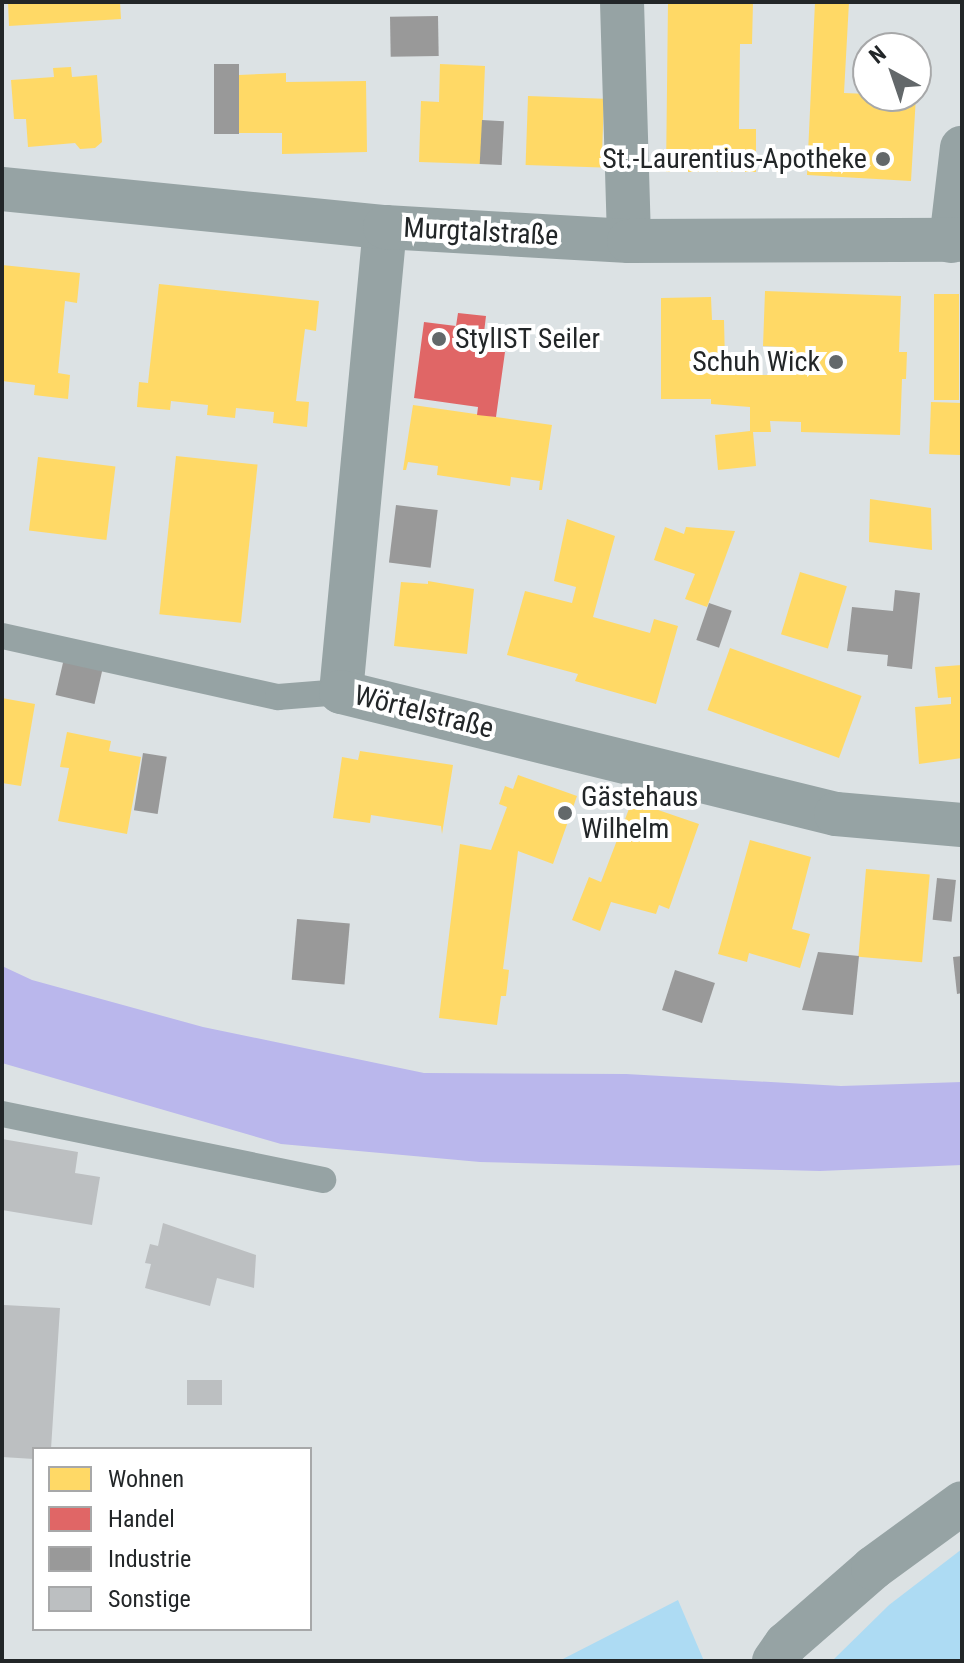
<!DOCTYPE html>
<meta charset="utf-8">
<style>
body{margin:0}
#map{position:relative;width:964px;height:1663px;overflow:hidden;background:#dce2e4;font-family:"Roboto Condensed",sans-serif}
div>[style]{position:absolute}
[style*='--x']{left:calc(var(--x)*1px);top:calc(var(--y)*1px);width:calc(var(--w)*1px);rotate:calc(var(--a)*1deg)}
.green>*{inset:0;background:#addbf3}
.water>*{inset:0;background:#bab7ec}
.homes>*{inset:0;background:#ffd966;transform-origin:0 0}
.shops>*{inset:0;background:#e06666}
.industry>*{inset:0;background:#999;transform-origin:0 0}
.building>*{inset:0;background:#bcbfc1;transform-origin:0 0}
.service>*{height:26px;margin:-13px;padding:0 13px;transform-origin:13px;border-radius:13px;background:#96a3a4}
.minor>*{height:44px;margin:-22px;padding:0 22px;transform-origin:22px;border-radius:22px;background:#96a3a4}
.tertiary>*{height:44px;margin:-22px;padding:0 22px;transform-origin:22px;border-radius:22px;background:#96a3a4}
.dots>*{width:22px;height:22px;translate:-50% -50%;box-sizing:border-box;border:4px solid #fff;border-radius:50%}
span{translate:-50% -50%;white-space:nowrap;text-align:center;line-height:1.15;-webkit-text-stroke:8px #fff;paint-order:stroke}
.poi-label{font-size:28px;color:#222628}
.right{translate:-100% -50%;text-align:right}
.left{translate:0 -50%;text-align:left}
.street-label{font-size:28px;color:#222628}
.frame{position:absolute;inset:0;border:4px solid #222628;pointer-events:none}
.legend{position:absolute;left:32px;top:1447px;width:280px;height:184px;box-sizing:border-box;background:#fff;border:2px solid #a7a8a9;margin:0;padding:10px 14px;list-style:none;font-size:24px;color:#222628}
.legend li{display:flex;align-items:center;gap:16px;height:40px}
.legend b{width:40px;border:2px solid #a7a8a9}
.north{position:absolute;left:852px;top:32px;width:80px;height:80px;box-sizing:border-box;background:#fff;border:2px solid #a7a8a9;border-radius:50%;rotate:320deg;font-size:22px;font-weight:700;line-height:32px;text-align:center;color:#222628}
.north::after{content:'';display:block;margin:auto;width:28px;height:36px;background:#63686a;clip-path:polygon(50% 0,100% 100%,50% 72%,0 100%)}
</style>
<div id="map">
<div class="green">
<i style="clip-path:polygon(962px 1549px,962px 1661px,832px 1661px,889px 1605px)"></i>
<i style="clip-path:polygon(678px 1600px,704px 1661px,559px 1661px,643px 1618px)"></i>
</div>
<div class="water">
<i style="clip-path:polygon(2px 966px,32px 980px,203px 1027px,424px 1073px,626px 1074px,841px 1086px,962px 1082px,962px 1165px,820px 1171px,480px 1162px,281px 1144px,2px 1063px)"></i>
</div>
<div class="homes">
<i style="clip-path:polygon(8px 2px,120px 2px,121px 19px,9px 26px)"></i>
<i style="clip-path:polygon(668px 2px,753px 2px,752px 44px,740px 44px,739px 129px,756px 129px,756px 172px,666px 172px)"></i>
<i style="clip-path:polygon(815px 2px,849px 2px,844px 93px,916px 96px,911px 181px,807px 175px)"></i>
<i style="clip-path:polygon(440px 64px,485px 66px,481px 164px,419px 162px,421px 101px,439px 102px)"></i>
<i style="clip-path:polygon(71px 67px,72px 77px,97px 75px,102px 142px,95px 148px,80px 149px,75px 143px,28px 147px,26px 119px,14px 119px,11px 80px,54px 77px,53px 68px)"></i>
<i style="clip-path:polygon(286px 73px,286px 82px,366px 81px,367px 152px,282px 154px,282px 133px,239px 133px,239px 75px)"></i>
<i style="left:528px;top:96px;width:76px;height:69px;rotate:2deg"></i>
<i style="clip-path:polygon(2px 265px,80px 273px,77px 303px,65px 301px,58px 373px,70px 375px,68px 399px,34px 395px,35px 385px,2px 381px)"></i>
<i style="clip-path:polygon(159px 284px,319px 301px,316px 331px,305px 329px,296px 401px,309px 402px,307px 427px,273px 423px,274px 412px,236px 408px,235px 418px,207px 415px,208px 405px,171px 401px,170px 410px,137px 407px,139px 382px,148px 383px)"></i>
<i style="clip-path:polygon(765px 291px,901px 296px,899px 352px,907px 352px,906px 379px,902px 379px,900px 435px,801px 432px,801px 422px,770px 421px,771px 432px,753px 432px,756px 466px,718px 470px,715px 435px,750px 431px,750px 407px,711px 404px,711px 399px,661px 399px,661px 298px,711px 297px,712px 320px,724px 320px,725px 362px,751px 364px,751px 375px,784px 375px,785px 347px,763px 346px)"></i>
<i style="left:934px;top:294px;width:25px;height:106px"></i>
<i style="left:931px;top:402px;width:31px;height:52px;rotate:2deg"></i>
<i style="clip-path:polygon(413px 405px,552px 425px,542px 490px,539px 490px,540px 481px,511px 477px,510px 486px,437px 475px,438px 466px,408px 462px,406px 470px,403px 470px)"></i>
<i style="left:176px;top:456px;width:82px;height:159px;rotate:6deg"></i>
<i style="left:38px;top:457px;width:78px;height:74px;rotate:7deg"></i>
<i style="clip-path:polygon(870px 499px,931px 508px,932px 550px,869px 542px)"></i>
<i style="clip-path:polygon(567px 519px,615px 536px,593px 617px,650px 633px,654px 619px,678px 626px,656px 704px,575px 681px,578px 674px,507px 655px,525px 591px,572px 603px,576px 587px,554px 581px)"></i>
<i style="clip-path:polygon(665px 527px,684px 534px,686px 527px,735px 531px,707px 607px,685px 599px,695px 574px,654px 560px)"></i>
<i style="left:800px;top:572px;width:49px;height:65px;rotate:17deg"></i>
<i style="clip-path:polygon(428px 581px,474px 589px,467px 654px,394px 646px,401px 582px,428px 584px)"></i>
<i style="left:730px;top:648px;width:140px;height:66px;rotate:20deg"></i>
<i style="clip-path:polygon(962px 665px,962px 758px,919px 764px,915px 707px,951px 704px,951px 697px,938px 698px,935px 667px)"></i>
<i style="clip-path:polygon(2px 698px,35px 704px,21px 786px,2px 783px)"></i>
<i style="clip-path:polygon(67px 732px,111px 741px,109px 751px,141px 757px,127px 834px,58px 821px,69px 768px,60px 767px)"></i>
<i style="clip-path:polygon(360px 751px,453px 765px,442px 834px,441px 826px,371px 815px,370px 823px,333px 818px,342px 757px,358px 760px)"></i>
<i style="clip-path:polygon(518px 775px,577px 796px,553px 864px,518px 851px,503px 969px,509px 970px,506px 996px,501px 996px,497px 1025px,439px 1018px,460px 844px,491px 850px,507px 807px,499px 804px,505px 786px,513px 789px)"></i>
<i style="clip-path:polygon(632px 801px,699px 824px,669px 909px,659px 905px,656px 914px,611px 902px,600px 931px,572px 920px,589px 877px,601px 882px)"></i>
<i style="clip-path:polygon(750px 840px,811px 857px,792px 929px,810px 934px,800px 968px,749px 953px,747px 962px,718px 954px)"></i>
<i style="left:866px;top:869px;width:64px;height:88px;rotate:5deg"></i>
</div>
<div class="shops">
<i style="clip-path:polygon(458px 313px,486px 316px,482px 349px,505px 352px,496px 417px,477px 415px,478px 407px,414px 398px,424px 322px,456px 326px)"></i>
</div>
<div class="industry">
<i style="left:438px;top:16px;width:40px;height:48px;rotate:89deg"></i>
<i style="left:214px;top:64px;width:25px;height:70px"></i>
<i style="left:482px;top:120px;width:22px;height:44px;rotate:3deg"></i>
<i style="left:396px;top:505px;width:42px;height:58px;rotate:7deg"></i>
<i style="clip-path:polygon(895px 590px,920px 593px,912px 669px,887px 666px,888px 655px,847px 651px,852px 607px,893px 611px)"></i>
<i style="left:709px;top:603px;width:24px;height:39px;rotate:19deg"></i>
<i style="left:65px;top:654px;width:40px;height:42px;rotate:13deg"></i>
<i style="left:143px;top:753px;width:24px;height:58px;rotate:9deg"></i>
<i style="left:937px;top:878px;width:19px;height:42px;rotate:6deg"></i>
<i style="left:297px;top:919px;width:53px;height:61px;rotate:5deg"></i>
<i style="clip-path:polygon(818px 952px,859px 956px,853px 1015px,802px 1010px)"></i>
<i style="clip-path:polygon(962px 956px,962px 993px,957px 994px,953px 957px)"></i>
<i style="left:675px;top:970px;width:42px;height:42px;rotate:18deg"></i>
</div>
<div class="building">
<i style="clip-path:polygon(2px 1139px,78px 1152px,75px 1173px,100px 1177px,92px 1225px,2px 1210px)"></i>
<i style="clip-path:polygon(163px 1223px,256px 1255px,254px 1288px,217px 1278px,210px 1306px,145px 1288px,151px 1264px,145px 1263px,150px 1244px,158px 1246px)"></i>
<i style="clip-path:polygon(4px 1305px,60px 1308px,51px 1449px,34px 1449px,34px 1459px,2px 1457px)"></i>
<i style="left:187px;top:1380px;width:35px;height:25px"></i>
</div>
<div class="service">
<i style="--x:2;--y:636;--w:283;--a:12.5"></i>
<i style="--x:278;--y:697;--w:63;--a:-4.5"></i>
<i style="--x:2;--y:1114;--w:328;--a:11.6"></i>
</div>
<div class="minor">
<i style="--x:622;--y:2;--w:239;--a:88.3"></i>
<i style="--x:385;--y:227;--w:467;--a:95.4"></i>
<i style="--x:341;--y:692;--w:510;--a:13.85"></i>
<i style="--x:836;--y:814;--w:126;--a:5"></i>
<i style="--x:951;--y:241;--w:94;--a:-83.3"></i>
</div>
<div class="tertiary">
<i style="--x:2;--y:189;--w:385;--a:5.7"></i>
<i style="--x:385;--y:227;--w:244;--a:3.3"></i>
<i style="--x:629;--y:241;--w:333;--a:-0.2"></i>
<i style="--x:774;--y:1661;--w:21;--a:-55"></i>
<i style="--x:786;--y:1644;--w:116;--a:-41.1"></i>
<i style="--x:873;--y:1568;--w:110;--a:-36.1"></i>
</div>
<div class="dots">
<i style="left:883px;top:159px;background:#63686a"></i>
<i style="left:439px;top:339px;background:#63686a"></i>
<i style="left:836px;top:362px;background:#63686a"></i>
<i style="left:565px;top:813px;background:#63686a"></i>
</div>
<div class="poi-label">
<span class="right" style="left:867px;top:159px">St.-Laurentius-Apotheke</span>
<span class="left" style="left:455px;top:339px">StylIST Seiler</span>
<span class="right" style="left:820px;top:362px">Schuh Wick</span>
<span class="left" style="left:581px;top:813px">Gästehaus<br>Wilhelm</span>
</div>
<div class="street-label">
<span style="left:481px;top:232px;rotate:3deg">Murgtalstraße</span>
<span style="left:424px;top:712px;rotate:14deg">Wörtelstraße</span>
</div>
<div class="frame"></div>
<ul class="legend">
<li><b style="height:22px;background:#ffd966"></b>Wohnen</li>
<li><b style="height:22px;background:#e06666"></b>Handel</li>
<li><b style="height:22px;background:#999"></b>Industrie</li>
<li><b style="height:22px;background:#bcbfc1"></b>Sonstige</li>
</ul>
<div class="north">N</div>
</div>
